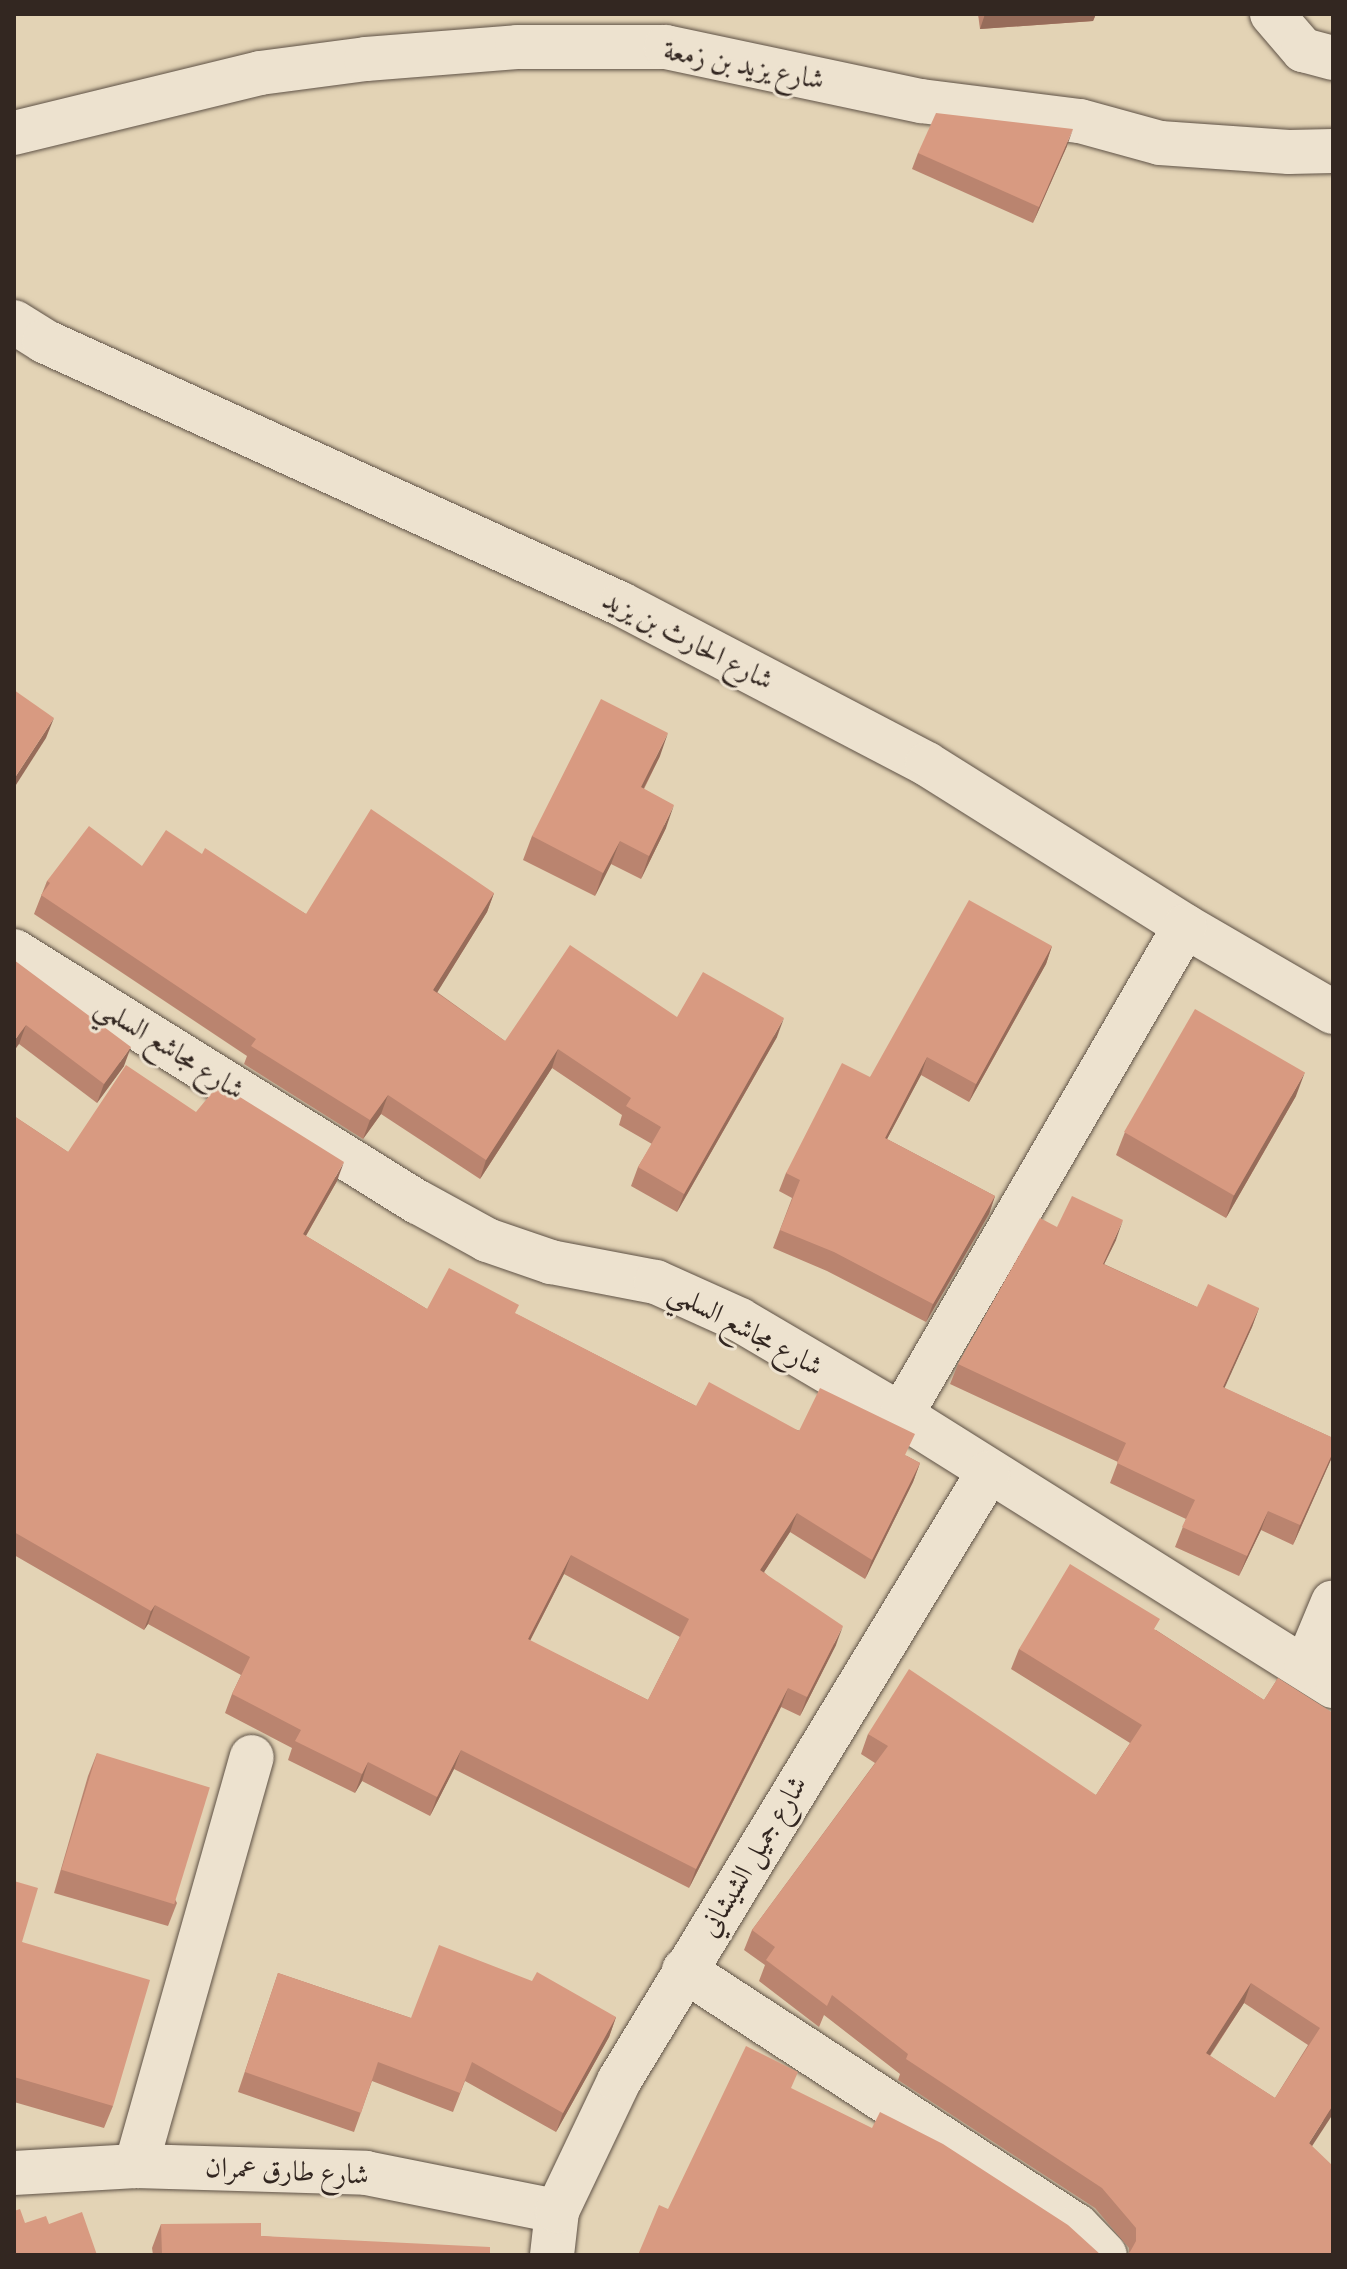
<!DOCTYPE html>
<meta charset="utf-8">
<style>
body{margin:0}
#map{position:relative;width:1347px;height:2269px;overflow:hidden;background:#e3d3b5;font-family:Alegreya,Amiri,serif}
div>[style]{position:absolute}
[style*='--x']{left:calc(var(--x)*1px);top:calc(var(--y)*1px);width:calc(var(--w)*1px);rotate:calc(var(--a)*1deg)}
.roads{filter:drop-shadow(0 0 2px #5f5246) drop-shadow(0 0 2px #5f5246)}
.minor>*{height:44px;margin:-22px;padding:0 22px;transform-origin:22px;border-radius:22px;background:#ede2cf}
.wall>*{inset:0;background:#ba846f}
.shaded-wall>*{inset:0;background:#976c5a}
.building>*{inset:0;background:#d89a81;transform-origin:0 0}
span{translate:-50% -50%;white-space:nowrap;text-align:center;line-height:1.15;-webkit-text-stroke:6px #ede2cf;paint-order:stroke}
.street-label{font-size:28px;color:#332721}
.frame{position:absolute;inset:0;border:16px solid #332721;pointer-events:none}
</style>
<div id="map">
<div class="roads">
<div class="minor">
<i style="--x:1272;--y:14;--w:48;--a:49.3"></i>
<i style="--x:1303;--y:50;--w:31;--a:15"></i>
<i style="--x:14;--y:133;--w:253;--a:-13.7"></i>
<i style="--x:260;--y:73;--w:107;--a:-7.5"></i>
<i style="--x:366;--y:59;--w:151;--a:-4.5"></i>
<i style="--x:517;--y:47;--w:149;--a:0"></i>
<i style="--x:666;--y:47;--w:261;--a:12"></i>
<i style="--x:921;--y:101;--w:160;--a:7.2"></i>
<i style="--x:1080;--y:121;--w:83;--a:15.4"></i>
<i style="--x:1160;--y:143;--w:129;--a:4"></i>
<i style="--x:1289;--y:152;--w:44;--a:-1.3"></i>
<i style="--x:14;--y:322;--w:36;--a:32"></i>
<i style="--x:44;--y:341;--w:634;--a:24.5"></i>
<i style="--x:621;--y:604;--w:345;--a:27.6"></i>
<i style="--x:927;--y:764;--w:305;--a:32.1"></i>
<i style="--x:1185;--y:926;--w:171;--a:30.2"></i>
<i style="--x:14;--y:951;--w:476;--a:31.9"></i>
<i style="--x:418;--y:1202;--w:79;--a:28.8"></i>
<i style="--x:487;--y:1240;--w:68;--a:19"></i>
<i style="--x:551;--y:1262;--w:107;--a:10.8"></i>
<i style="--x:656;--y:1282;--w:92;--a:24.3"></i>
<i style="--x:740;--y:1320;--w:187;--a:30.5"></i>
<i style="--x:901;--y:1415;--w:510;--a:32.1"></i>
<i style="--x:901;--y:1415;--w:565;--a:-59.85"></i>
<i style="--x:1306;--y:1667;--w:70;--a:-67.4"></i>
<i style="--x:684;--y:1970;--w:469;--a:33.1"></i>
<i style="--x:1077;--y:2226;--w:40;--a:46"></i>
<i style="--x:136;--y:2166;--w:425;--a:-74.2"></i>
<i style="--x:14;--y:2173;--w:122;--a:-3.3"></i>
<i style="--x:136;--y:2166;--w:230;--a:1.7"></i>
<i style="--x:366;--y:2173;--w:195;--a:11.3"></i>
<i style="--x:552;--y:2255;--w:44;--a:-83.5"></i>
<i style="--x:557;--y:2211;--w:144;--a:-64.5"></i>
<i style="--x:619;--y:2081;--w:711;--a:-58.75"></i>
</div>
</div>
<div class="wall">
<i style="clip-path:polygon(978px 14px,1096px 14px,1093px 21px,980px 29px)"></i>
<i style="clip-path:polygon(1067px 146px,1033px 223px,912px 169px,918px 153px)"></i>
<i style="clip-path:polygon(660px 756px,644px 789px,666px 828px,641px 879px,611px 864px,595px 896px,523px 860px,532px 836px)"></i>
<i style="clip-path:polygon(202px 854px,306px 914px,494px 893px,487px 912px,437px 992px,505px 1041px,677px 1017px,777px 1037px,677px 1212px,631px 1186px,638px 1167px,652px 1144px,619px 1125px,622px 1115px,552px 1068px,480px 1179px,381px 1114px,363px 1139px,244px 1064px,247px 1056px,34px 914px,47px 881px,142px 866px)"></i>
<i style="clip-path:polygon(1052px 946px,1046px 964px,969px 1102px,921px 1075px,887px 1139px,995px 1196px,989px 1214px,926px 1322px,827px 1271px,773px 1248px,792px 1198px,779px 1191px,786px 1173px,870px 1077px)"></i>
<i style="clip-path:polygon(14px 960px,124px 1066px,97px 1103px,19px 1044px)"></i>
<i style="clip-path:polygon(1296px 1096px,1226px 1218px,1116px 1155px,1125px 1132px)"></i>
<i style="clip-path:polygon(evenodd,196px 1112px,337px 1181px,306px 1236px,427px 1309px,516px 1314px,696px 1406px,907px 1456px,920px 1463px,913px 1482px,865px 1579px,790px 1532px,764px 1572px,836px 1645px,800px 1716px,781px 1707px,689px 1888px,454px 1769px,430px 1816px,362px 1781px,355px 1793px,288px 1760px,292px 1748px,225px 1713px,232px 1694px,241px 1675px,148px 1624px,144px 1630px,14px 1555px,14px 1116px,68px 1152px,196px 1112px,564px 1574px,680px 1637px,648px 1700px,530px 1641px,564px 1574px)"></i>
<i style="clip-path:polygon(1057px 1227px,1116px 1240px,1104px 1264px,1197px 1307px,1259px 1308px,1252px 1327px,1224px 1388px,1333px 1438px,1333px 1455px,1293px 1545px,1261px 1530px,1239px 1576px,1175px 1547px,1186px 1519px,1110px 1483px,1118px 1462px,950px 1384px,958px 1364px)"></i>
<i style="clip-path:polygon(evenodd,1156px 1630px,1264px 1700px,1278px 1678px,1333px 2114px,1129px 2253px,1129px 2248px,1095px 2208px,898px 2080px,900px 2074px,824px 2015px,819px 2027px,759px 1981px,765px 1965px,744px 1950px,752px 1930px,875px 1763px,861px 1754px,868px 1734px,1096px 1795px,1130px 1743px,1011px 1669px,1019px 1649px,1156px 1630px,1244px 2003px,1308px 2045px,1275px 2098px,1210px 2056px,1244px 2003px)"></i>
<i style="clip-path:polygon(97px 1753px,177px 1903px,168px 1926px,54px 1893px,88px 1776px)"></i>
<i style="clip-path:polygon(14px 1881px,22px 1942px,113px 2106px,104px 2128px,14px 2102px)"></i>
<i style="clip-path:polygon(278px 1973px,411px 2018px,616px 2017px,609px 2037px,556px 2132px,465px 2081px,453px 2112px,372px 2081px,354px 2132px,238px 2092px)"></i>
<i style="clip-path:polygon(161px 2224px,261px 2236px,490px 2255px,153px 2255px,152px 2248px)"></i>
</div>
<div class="shaded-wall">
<i style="clip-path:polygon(985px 14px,1096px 14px,1093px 21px,980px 29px)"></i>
<i style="clip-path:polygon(1073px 129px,1067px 146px,1033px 223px,1039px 207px)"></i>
<i style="clip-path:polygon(54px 718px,46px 738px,14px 788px,14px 779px)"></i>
<i style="clip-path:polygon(668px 733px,660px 756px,632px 811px,641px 787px)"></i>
<i style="clip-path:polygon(674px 805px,666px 828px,641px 879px,649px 856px)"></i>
<i style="clip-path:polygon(620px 841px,611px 864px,595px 896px,603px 873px)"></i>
<i style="clip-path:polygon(494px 893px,487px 912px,427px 1009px,433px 990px)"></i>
<i style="clip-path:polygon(1052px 946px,1046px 964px,969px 1102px,976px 1084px)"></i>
<i style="clip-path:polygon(784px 1018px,777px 1037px,677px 1212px,684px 1194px)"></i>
<i style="clip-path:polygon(26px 1025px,19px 1044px,14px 1051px,14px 1041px)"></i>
<i style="clip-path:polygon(131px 1047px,124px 1066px,97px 1103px,104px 1084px)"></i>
<i style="clip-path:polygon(558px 1049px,552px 1068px,480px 1179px,486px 1160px)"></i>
<i style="clip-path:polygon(927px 1057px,921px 1075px,878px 1156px,885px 1138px)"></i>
<i style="clip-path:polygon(1305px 1072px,1296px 1096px,1226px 1218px,1234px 1195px)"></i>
<i style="clip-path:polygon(388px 1095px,381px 1114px,363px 1139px,370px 1120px)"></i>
<i style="clip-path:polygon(344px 1162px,337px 1181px,296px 1253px,303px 1234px)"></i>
<i style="clip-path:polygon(995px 1196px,989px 1214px,926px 1322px,933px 1304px)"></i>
<i style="clip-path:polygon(1123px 1220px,1116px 1240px,1095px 1283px,1103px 1264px)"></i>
<i style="clip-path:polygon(1259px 1308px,1252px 1327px,1216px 1407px,1223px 1387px)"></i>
<i style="clip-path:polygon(1333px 1452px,1333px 1455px,1293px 1545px,1300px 1525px)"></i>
<i style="clip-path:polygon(920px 1463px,913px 1482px,865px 1579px,872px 1560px)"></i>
<i style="clip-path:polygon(1268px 1511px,1261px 1530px,1239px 1576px,1247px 1556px)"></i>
<i style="clip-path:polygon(797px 1513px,790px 1532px,753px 1589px,760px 1570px)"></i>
<i style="clip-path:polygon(571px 1555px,564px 1574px,521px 1658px,528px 1639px)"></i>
<i style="clip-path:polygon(155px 1605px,148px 1624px,144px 1630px,151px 1611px)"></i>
<i style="clip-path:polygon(843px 1626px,836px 1645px,800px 1716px,807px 1697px)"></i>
<i style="clip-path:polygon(788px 1688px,781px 1707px,689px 1888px,696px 1869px)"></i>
<i style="clip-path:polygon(461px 1750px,454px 1769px,430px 1816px,437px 1797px)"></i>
<i style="clip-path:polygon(368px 1762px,362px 1781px,355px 1793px,362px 1774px)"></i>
<i style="clip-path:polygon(1251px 1983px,1244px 2003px,1198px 2073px,1206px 2053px)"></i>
<i style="clip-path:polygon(616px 2017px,609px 2037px,556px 2132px,563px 2113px)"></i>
<i style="clip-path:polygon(1333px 2105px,1333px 2114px,1301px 2163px,1309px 2143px)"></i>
</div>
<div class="building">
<i style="clip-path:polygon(936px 113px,1073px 129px,1039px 207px,918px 153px)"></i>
<i style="clip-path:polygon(14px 690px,54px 718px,14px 779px)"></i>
<i style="clip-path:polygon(601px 699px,668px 733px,641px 787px,674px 805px,649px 856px,620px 841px,603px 873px,532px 836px)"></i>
<i style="clip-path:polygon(371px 809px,494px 893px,433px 990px,505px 1041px,570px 945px,677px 1017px,703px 972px,784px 1018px,684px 1194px,638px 1167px,661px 1127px,626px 1106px,631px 1098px,558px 1049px,486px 1160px,388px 1095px,370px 1120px,251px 1046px,256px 1039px,41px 895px,50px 883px,47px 881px,89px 826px,142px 866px,166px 830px,202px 854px,205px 848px,306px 914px)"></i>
<i style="clip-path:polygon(969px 900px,1052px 946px,976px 1084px,927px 1057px,885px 1138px,995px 1196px,933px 1304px,834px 1252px,780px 1230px,800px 1180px,786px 1173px,842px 1063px,870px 1077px)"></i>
<i style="clip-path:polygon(14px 960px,131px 1047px,104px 1084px,26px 1025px,14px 1041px)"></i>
<i style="left:1195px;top:1009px;width:127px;height:142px;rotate:30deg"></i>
<i style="clip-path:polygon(evenodd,126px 1065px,196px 1112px,219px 1084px,344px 1162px,303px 1234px,427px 1309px,449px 1268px,519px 1305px,515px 1313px,696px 1406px,709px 1382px,799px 1431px,820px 1388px,915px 1434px,905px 1455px,920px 1463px,872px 1560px,797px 1513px,760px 1570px,843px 1626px,807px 1697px,788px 1688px,696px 1869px,461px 1750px,437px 1797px,368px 1762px,362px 1774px,295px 1741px,301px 1730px,232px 1694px,250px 1657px,155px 1605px,151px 1611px,14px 1532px,14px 1116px,68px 1152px,126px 1065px,571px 1555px,689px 1619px,648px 1700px,528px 1639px,571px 1555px)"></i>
<i style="clip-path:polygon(1072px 1196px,1123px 1220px,1103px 1264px,1197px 1307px,1208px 1284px,1259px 1308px,1223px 1387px,1333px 1438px,1333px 1452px,1300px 1525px,1268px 1511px,1247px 1556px,1182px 1527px,1195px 1500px,1117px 1463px,1126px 1443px,958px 1364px,1040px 1218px,1057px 1227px)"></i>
<i style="clip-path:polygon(evenodd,1070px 1564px,1160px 1619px,1154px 1629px,1264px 1700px,1278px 1678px,1333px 1713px,1333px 2105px,1309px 2143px,1333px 2166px,1333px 2255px,1125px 2255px,1130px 2252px,1136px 2241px,1136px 2228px,1102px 2188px,906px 2059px,908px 2054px,832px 1995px,827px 2006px,766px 1960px,775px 1947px,752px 1930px,888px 1746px,868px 1734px,909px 1669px,1096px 1795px,1142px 1725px,1019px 1649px,1070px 1564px,1251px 1983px,1320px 2028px,1275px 2098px,1206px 2053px,1251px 1983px)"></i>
<i style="left:97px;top:1753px;width:118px;height:122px;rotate:17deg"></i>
<i style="clip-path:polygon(14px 1881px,38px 1888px,22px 1942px,150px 1980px,113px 2106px,14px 2077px)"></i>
<i style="clip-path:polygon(439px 1945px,532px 1981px,537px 1972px,616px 2017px,563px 2113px,472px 2062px,460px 2093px,378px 2062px,361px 2113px,245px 2072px,278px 1973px,411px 2018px)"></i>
<i style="clip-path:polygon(746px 2046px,798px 2072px,791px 2088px,872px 2128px,880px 2112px,943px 2144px,1068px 2225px,1101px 2255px,638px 2255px,659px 2205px,668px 2209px)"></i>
<i style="clip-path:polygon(20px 2209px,25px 2223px,46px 2216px,49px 2224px,82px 2212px,97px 2255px,14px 2255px,14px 2211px)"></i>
<i style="clip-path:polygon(261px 2223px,261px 2236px,490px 2247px,490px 2255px,162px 2255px,161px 2224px)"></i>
</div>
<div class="street-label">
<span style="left:744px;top:65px;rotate:11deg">شارع يزيد بن زمعة</span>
<span style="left:688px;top:640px;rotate:27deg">شارع الحارث بن يزيد</span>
<span style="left:170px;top:1048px;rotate:32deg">شارع مجاشع السلمي</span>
<span style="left:746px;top:1329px;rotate:28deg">شارع مجاشع السلمي</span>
<span style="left:753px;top:1856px;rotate:-59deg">شارع جميل الشيشاني</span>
<span style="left:287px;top:2171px;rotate:3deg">شارع طارق عمران</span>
</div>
<div class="frame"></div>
</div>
